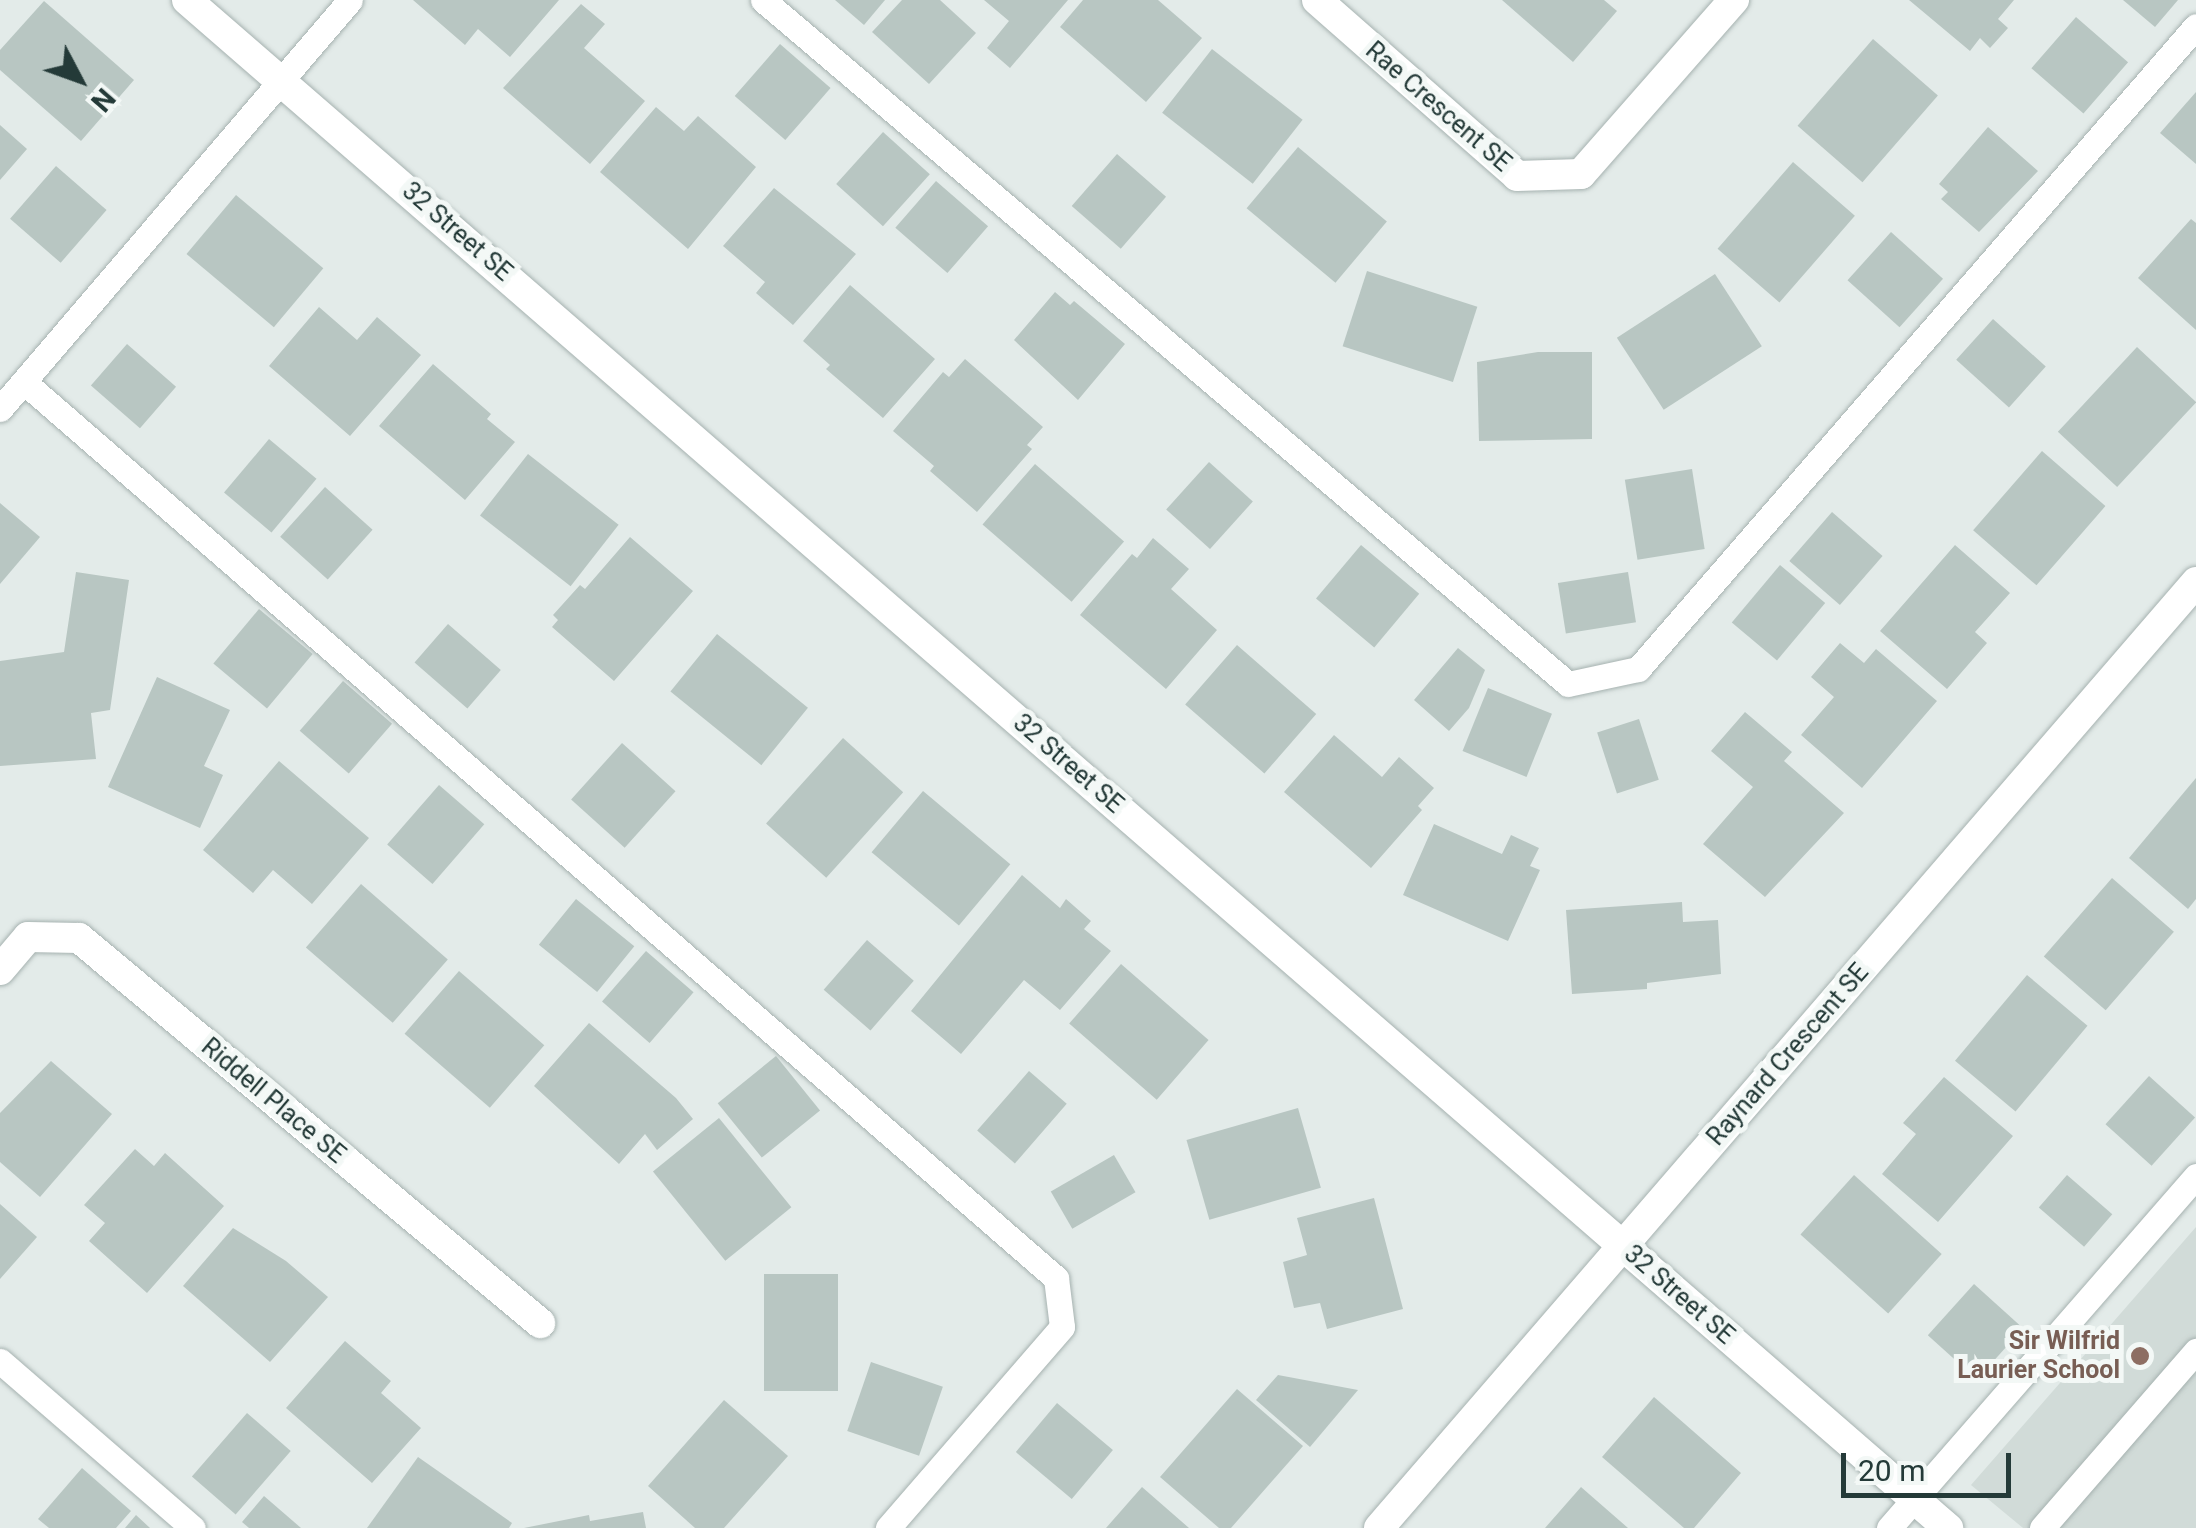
<!DOCTYPE html>
<style>
body{margin:0}
#map{position:relative;width:2196px;height:1528px;overflow:hidden;background:#e3ebe9;font-family:Roboto,sans-serif}
div>[style]{position:absolute}
[style*='--x']{left:calc(var(--x)*1px);top:calc(var(--y)*1px);width:calc(var(--w)*1px);rotate:calc(var(--a)*1deg)}
.built>*{inset:0;background:#d1dbd8}
.building>*{inset:0;background:#b8c6c2;transform-origin:0 0}
.roads{filter:drop-shadow(0 0 2px #a6b2b0) drop-shadow(0 0 2px #a6b2b0)}
.lane>*{height:25px;margin:-12.5px;padding:0 12.5px;transform-origin:12.5px;border-radius:12.5px;background:#fff}
.street>*{height:30px;margin:-15px;padding:0 15px;transform-origin:15px;border-radius:15px;background:#fff}
.dots>*{width:28px;height:28px;translate:-50% -50%;box-sizing:border-box;border:5px solid #f3f8f6;border-radius:50%}
span{translate:-50% -50%;white-space:nowrap;text-align:center;line-height:1.15;-webkit-text-stroke:10px #f3f8f6;paint-order:stroke}
.street-label{font-size:25px;color:#243a38}
.education-label{font-size:25px;color:#785e54;font-weight:700}
.right{translate:-100% -50%;text-align:right}
.north{position:absolute;left:30px;top:30px;width:100px;height:100px;-webkit-text-stroke:8px #f3f8f6;paint-order:stroke;rotate:131deg;font-size:28px;font-weight:700;line-height:40px;text-align:center;color:#243a38}
.north::after{content:'';display:block;margin:auto;width:35px;height:45px;background:#243a38;clip-path:polygon(50% 0,100% 100%,50% 72%,0 100%)}
.scale{position:absolute;left:1841px;top:1453px;width:170px;height:45px;box-sizing:border-box;border:5px solid #243a38;border-top:0;padding-left:12px;font-size:30px;line-height:35px;white-space:nowrap;color:#243a38;-webkit-text-stroke:8px #f3f8f6;paint-order:stroke}
</style>
<div id="map">
<div class="built">
<i style="clip-path:polygon(2196px 1227px,2196px 1528px,2023px 1528px,1971px 1485px)"></i>
</div>
<div class="building">
<i style="clip-path:polygon(413px 0,559px 0,510px 57px,478px 29px,465px 45px)"></i>
<i style="clip-path:polygon(835px 0,885px 0,864px 25px)"></i>
<i style="clip-path:polygon(902px 0,940px 0,976px 33px,929px 84px,872px 32px)"></i>
<i style="clip-path:polygon(984px 0,1068px 0,1010px 68px,987px 48px,1009px 21px)"></i>
<i style="clip-path:polygon(1083px 0,1158px 0,1202px 38px,1146px 102px,1060px 27px)"></i>
<i style="clip-path:polygon(1502px 0,1604px 0,1617px 11px,1573px 62px)"></i>
<i style="clip-path:polygon(1909px 0,2014px 0,1998px 19px,2008px 28px,1990px 48px,1980px 38px,1970px 51px)"></i>
<i style="clip-path:polygon(2123px 0,2178px 0,2155px 27px)"></i>
<i style="clip-path:polygon(44px 1px,134px 80px,81px 141px,0 70px,0 50px)"></i>
<i style="clip-path:polygon(581px 4px,605px 24px,584px 48px,645px 101px,590px 164px,503px 88px)"></i>
<i style="left:2076px;top:17px;width:69px;height:68px;rotate:41deg"></i>
<i style="left:1873px;top:39px;width:86px;height:115px;rotate:41deg"></i>
<i style="left:780px;top:44px;width:67px;height:69px;rotate:41deg"></i>
<i style="left:1212px;top:49px;width:115px;height:81px;rotate:38deg"></i>
<i style="clip-path:polygon(2196px 92px,2196px 164px,2160px 133px)"></i>
<i style="clip-path:polygon(656px 107px,684px 131px,698px 116px,756px 167px,688px 249px,600px 172px)"></i>
<i style="clip-path:polygon(0 125px,27px 149px,0 180px)"></i>
<i style="clip-path:polygon(1988px 127px,2038px 171px,1979px 232px,1941px 199px,1948px 192px,1939px 184px)"></i>
<i style="left:883px;top:132px;width:63px;height:70px;rotate:42deg"></i>
<i style="left:1298px;top:147px;width:116px;height:80px;rotate:40deg"></i>
<i style="left:1117px;top:154px;width:65px;height:69px;rotate:41deg"></i>
<i style="left:1793px;top:162px;width:82px;height:115px;rotate:41deg"></i>
<i style="left:56px;top:166px;width:67px;height:70px;rotate:41deg"></i>
<i style="left:936px;top:181px;width:69px;height:62px;rotate:41deg"></i>
<i style="clip-path:polygon(774px 188px,856px 254px,793px 325px,756px 293px,765px 282px,723px 246px)"></i>
<i style="left:236px;top:195px;width:114px;height:77px;rotate:40deg"></i>
<i style="clip-path:polygon(2191px 219px,2196px 223px,2196px 330px,2138px 278px)"></i>
<i style="left:1891px;top:232px;width:70px;height:65px;rotate:42deg"></i>
<i style="left:1367px;top:271px;width:116px;height:79px;rotate:18deg"></i>
<i style="left:1715px;top:274px;width:86px;height:117px;rotate:57deg"></i>
<i style="clip-path:polygon(850px 285px,935px 359px,883px 418px,826px 369px,830px 365px,803px 341px)"></i>
<i style="clip-path:polygon(1055px 292px,1070px 305px,1074px 301px,1125px 344px,1078px 400px,1014px 340px)"></i>
<i style="clip-path:polygon(319px 307px,357px 340px,377px 317px,421px 355px,350px 436px,269px 366px)"></i>
<i style="left:1993px;top:319px;width:71px;height:55px;rotate:42deg"></i>
<i style="left:127px;top:344px;width:65px;height:55px;rotate:41deg"></i>
<i style="left:2137px;top:347px;width:81px;height:116px;rotate:43deg"></i>
<i style="clip-path:polygon(1538px 352px,1592px 352px,1592px 439px,1479px 441px,1477px 362px)"></i>
<i style="clip-path:polygon(965px 359px,1043px 427px,1027px 445px,1032px 449px,977px 512px,930px 471px,934px 466px,893px 431px,943px 372px,949px 377px)"></i>
<i style="clip-path:polygon(433px 364px,491px 414px,487px 419px,515px 442px,465px 500px,379px 426px)"></i>
<i style="left:269px;top:439px;width:62px;height:70px;rotate:40deg"></i>
<i style="left:2042px;top:451px;width:84px;height:105px;rotate:41deg"></i>
<i style="left:528px;top:454px;width:115px;height:78px;rotate:38deg"></i>
<i style="left:1209px;top:462px;width:59px;height:64px;rotate:42deg"></i>
<i style="left:1035px;top:464px;width:118px;height:80px;rotate:41deg"></i>
<i style="left:1692px;top:469px;width:81px;height:68px;rotate:81deg"></i>
<i style="left:325px;top:487px;width:64px;height:67px;rotate:42deg"></i>
<i style="clip-path:polygon(0 503px,40px 537px,0 584px)"></i>
<i style="left:1832px;top:512px;width:67px;height:65px;rotate:41deg"></i>
<i style="clip-path:polygon(630px 537px,693px 591px,614px 681px,552px 627px,558px 620px,553px 615px,580px 585px,585px 589px)"></i>
<i style="clip-path:polygon(1153px 538px,1189px 569px,1171px 589px,1217px 630px,1166px 689px,1080px 615px,1132px 554px,1137px 558px)"></i>
<i style="left:1361px;top:545px;width:76px;height:70px;rotate:40deg"></i>
<i style="clip-path:polygon(1955px 545px,2010px 593px,1975px 632px,1987px 643px,1947px 689px,1880px 631px)"></i>
<i style="left:1780px;top:565px;width:59px;height:75px;rotate:40deg"></i>
<i style="clip-path:polygon(76px 572px,129px 580px,110px 710px,91px 713px,96px 759px,0 766px,0 661px,64px 652px)"></i>
<i style="left:1628px;top:572px;width:51px;height:71px;rotate:81deg"></i>
<i style="left:259px;top:609px;width:70px;height:71px;rotate:40deg"></i>
<i style="left:448px;top:624px;width:70px;height:51px;rotate:41deg"></i>
<i style="left:717px;top:634px;width:117px;height:74px;rotate:39deg"></i>
<i style="clip-path:polygon(1840px 643px,1864px 663px,1876px 649px,1937px 701px,1862px 788px,1801px 735px,1834px 697px,1811px 677px)"></i>
<i style="left:1237px;top:645px;width:105px;height:79px;rotate:41deg"></i>
<i style="clip-path:polygon(1458px 648px,1485px 670px,1469px 708px,1449px 731px,1414px 700px)"></i>
<i style="clip-path:polygon(157px 677px,230px 710px,204px 766px,223px 775px,200px 828px,108px 787px)"></i>
<i style="left:343px;top:681px;width:65px;height:66px;rotate:41deg"></i>
<i style="left:1488px;top:688px;width:69px;height:68px;rotate:22deg"></i>
<i style="clip-path:polygon(1745px 712px,1792px 752px,1784px 761px,1844px 813px,1765px 897px,1703px 844px,1753px 787px,1711px 751px)"></i>
<i style="left:1639px;top:719px;width:64px;height:44px;rotate:72deg"></i>
<i style="clip-path:polygon(1334px 735px,1382px 777px,1399px 757px,1434px 788px,1418px 806px,1422px 810px,1371px 868px,1284px 792px)"></i>
<i style="left:843px;top:738px;width:81px;height:115px;rotate:42deg"></i>
<i style="left:622px;top:743px;width:72px;height:76px;rotate:42deg"></i>
<i style="clip-path:polygon(279px 761px,369px 838px,312px 904px,273px 870px,253px 893px,203px 850px)"></i>
<i style="clip-path:polygon(2196px 778px,2196px 899px,2188px 909px,2129px 858px)"></i>
<i style="left:439px;top:785px;width:60px;height:79px;rotate:41deg"></i>
<i style="left:923px;top:791px;width:114px;height:80px;rotate:40deg"></i>
<i style="clip-path:polygon(1434px 824px,1502px 854px,1511px 835px,1539px 848px,1530px 866px,1540px 870px,1508px 941px,1403px 895px)"></i>
<i style="clip-path:polygon(1022px 875px,1060px 908px,1066px 899px,1091px 921px,1084px 929px,1111px 951px,1060px 1010px,1024px 980px,961px 1054px,911px 1011px)"></i>
<i style="left:2112px;top:878px;width:82px;height:104px;rotate:41deg"></i>
<i style="left:361px;top:884px;width:115px;height:84px;rotate:41deg"></i>
<i style="left:576px;top:899px;width:75px;height:59px;rotate:39deg"></i>
<i style="clip-path:polygon(1682px 902px,1683px 922px,1718px 920px,1721px 974px,1647px 983px,1647px 989px,1572px 994px,1566px 910px)"></i>
<i style="left:867px;top:940px;width:62px;height:66px;rotate:41deg"></i>
<i style="left:646px;top:951px;width:63px;height:67px;rotate:41deg"></i>
<i style="left:1121px;top:964px;width:116px;height:79px;rotate:41deg"></i>
<i style="left:459px;top:971px;width:113px;height:83px;rotate:41deg"></i>
<i style="left:2027px;top:975px;width:79px;height:112px;rotate:40deg"></i>
<i style="clip-path:polygon(589px 1023px,676px 1098px,693px 1119px,657px 1150px,645px 1134px,619px 1164px,534px 1086px)"></i>
<i style="left:776px;top:1056px;width:70px;height:75px;rotate:51deg"></i>
<i style="clip-path:polygon(51px 1061px,112px 1114px,40px 1197px,0 1162px,0 1113px)"></i>
<i style="left:1029px;top:1071px;width:50px;height:79px;rotate:41deg"></i>
<i style="left:2149px;top:1076px;width:62px;height:65px;rotate:42deg"></i>
<i style="clip-path:polygon(1944px 1077px,2013px 1136px,1938px 1222px,1882px 1174px,1916px 1134px,1903px 1123px)"></i>
<i style="left:1298px;top:1108px;width:83px;height:116px;rotate:74deg"></i>
<i style="left:719px;top:1118px;width:115px;height:85px;rotate:51deg"></i>
<i style="clip-path:polygon(135px 1149px,154px 1166px,165px 1153px,224px 1206px,147px 1293px,89px 1241px,105px 1223px,84px 1205px)"></i>
<i style="left:1114px;top:1155px;width:43px;height:73px;rotate:60deg"></i>
<i style="left:1854px;top:1175px;width:118px;height:80px;rotate:42deg"></i>
<i style="left:2067px;top:1175px;width:60px;height:43px;rotate:41deg"></i>
<i style="clip-path:polygon(1374px 1198px,1403px 1309px,1327px 1329px,1320px 1303px,1294px 1308px,1283px 1262px,1307px 1255px,1297px 1218px)"></i>
<i style="clip-path:polygon(0 1204px,37px 1237px,0 1279px)"></i>
<i style="clip-path:polygon(233px 1228px,286px 1261px,328px 1297px,270px 1362px,183px 1286px)"></i>
<i style="left:764px;top:1274px;width:74px;height:117px"></i>
<i style="left:1974px;top:1284px;width:66px;height:69px;rotate:42deg"></i>
<i style="clip-path:polygon(345px 1341px,391px 1381px,381px 1393px,421px 1428px,372px 1483px,286px 1408px)"></i>
<i style="left:871px;top:1362px;width:76px;height:73px;rotate:19deg"></i>
<i style="clip-path:polygon(1278px 1375px,1358px 1390px,1310px 1447px,1256px 1400px)"></i>
<i style="clip-path:polygon(1237px 1389px,1303px 1446px,1231px 1528px,1219px 1528px,1160px 1477px)"></i>
<i style="clip-path:polygon(1654px 1397px,1741px 1473px,1694px 1528px,1684px 1528px,1602px 1457px)"></i>
<i style="clip-path:polygon(724px 1400px,788px 1456px,724px 1528px,695px 1528px,648px 1486px)"></i>
<i style="left:1057px;top:1403px;width:73px;height:64px;rotate:40deg"></i>
<i style="left:247px;top:1413px;width:58px;height:84px;rotate:41deg"></i>
<i style="clip-path:polygon(418px 1457px,512px 1523px,509px 1528px,367px 1528px)"></i>
<i style="clip-path:polygon(82px 1468px,131px 1511px,116px 1528px,49px 1528px,38px 1519px)"></i>
<i style="clip-path:polygon(1142px 1487px,1189px 1528px,1106px 1528px)"></i>
<i style="clip-path:polygon(1581px 1487px,1628px 1528px,1545px 1528px)"></i>
<i style="clip-path:polygon(264px 1496px,301px 1528px,249px 1528px,242px 1522px)"></i>
<i style="clip-path:polygon(643px 1512px,646px 1528px,524px 1528px,589px 1515px,590px 1521px)"></i>
<i style="clip-path:polygon(136px 1515px,150px 1528px,125px 1528px)"></i>
</div>
<div class="roads">
<div class="lane">
<i style="--x:763;--y:0;--w:1056;--a:40.35"></i>
<i style="--x:1568;--y:684;--w:72;--a:-12.1"></i>
<i style="--x:1638;--y:669;--w:851;--a:-49.05"></i>
<i style="--x:24;--y:382;--w:1367;--a:40.97"></i>
<i style="--x:1056;--y:1278;--w:49;--a:83"></i>
<i style="--x:1062;--y:1327;--w:266;--a:130.9"></i>
<i style="--x:0;--y:409;--w:538;--a:-49.44"></i>
<i style="--x:0;--y:1361;--w:255;--a:40.9"></i>
<i style="--x:1889;--y:1528;--w:467;--a:-48.9"></i>
<i style="--x:2042;--y:1528;--w:235;--a:-49"></i>
</div>
<div class="street">
<i style="--x:187;--y:0;--w:2332;--a:40.95"></i>
<i style="--x:1317;--y:0;--w:266;--a:41.3"></i>
<i style="--x:1517;--y:176;--w:64;--a:-1.8"></i>
<i style="--x:1581;--y:174;--w:232;--a:-48.7"></i>
<i style="--x:0;--y:970;--w:43;--a:-49.7"></i>
<i style="--x:28;--y:937;--w:51;--a:1.1"></i>
<i style="--x:79;--y:938;--w:601;--a:39.87"></i>
<i style="--x:1379;--y:1528;--w:1250;--a:-49.18"></i>
</div>
</div>
<div class="dots">
<i style="left:2140px;top:1356px;background:#8d6e63"></i>
</div>
<div class="street-label">
<span style="left:1438px;top:107px;rotate:41deg">Rae Crescent SE</span>
<span style="left:457px;top:232px;rotate:41deg">32 Street SE</span>
<span style="left:1068px;top:764px;rotate:41deg">32 Street SE</span>
<span style="left:1788px;top:1055px;rotate:-49deg">Raynard Crescent SE</span>
<span style="left:273px;top:1101px;rotate:40deg">Riddell Place SE</span>
<span style="left:1679px;top:1295px;rotate:41deg">32 Street SE</span>
</div>
<div class="education-label">
<span class="right" style="left:2120px;top:1356px">Sir Wilfrid<br>Laurier School</span>
</div>
<div class="north">N</div>
<div class="scale">20 m</div>
</div>
